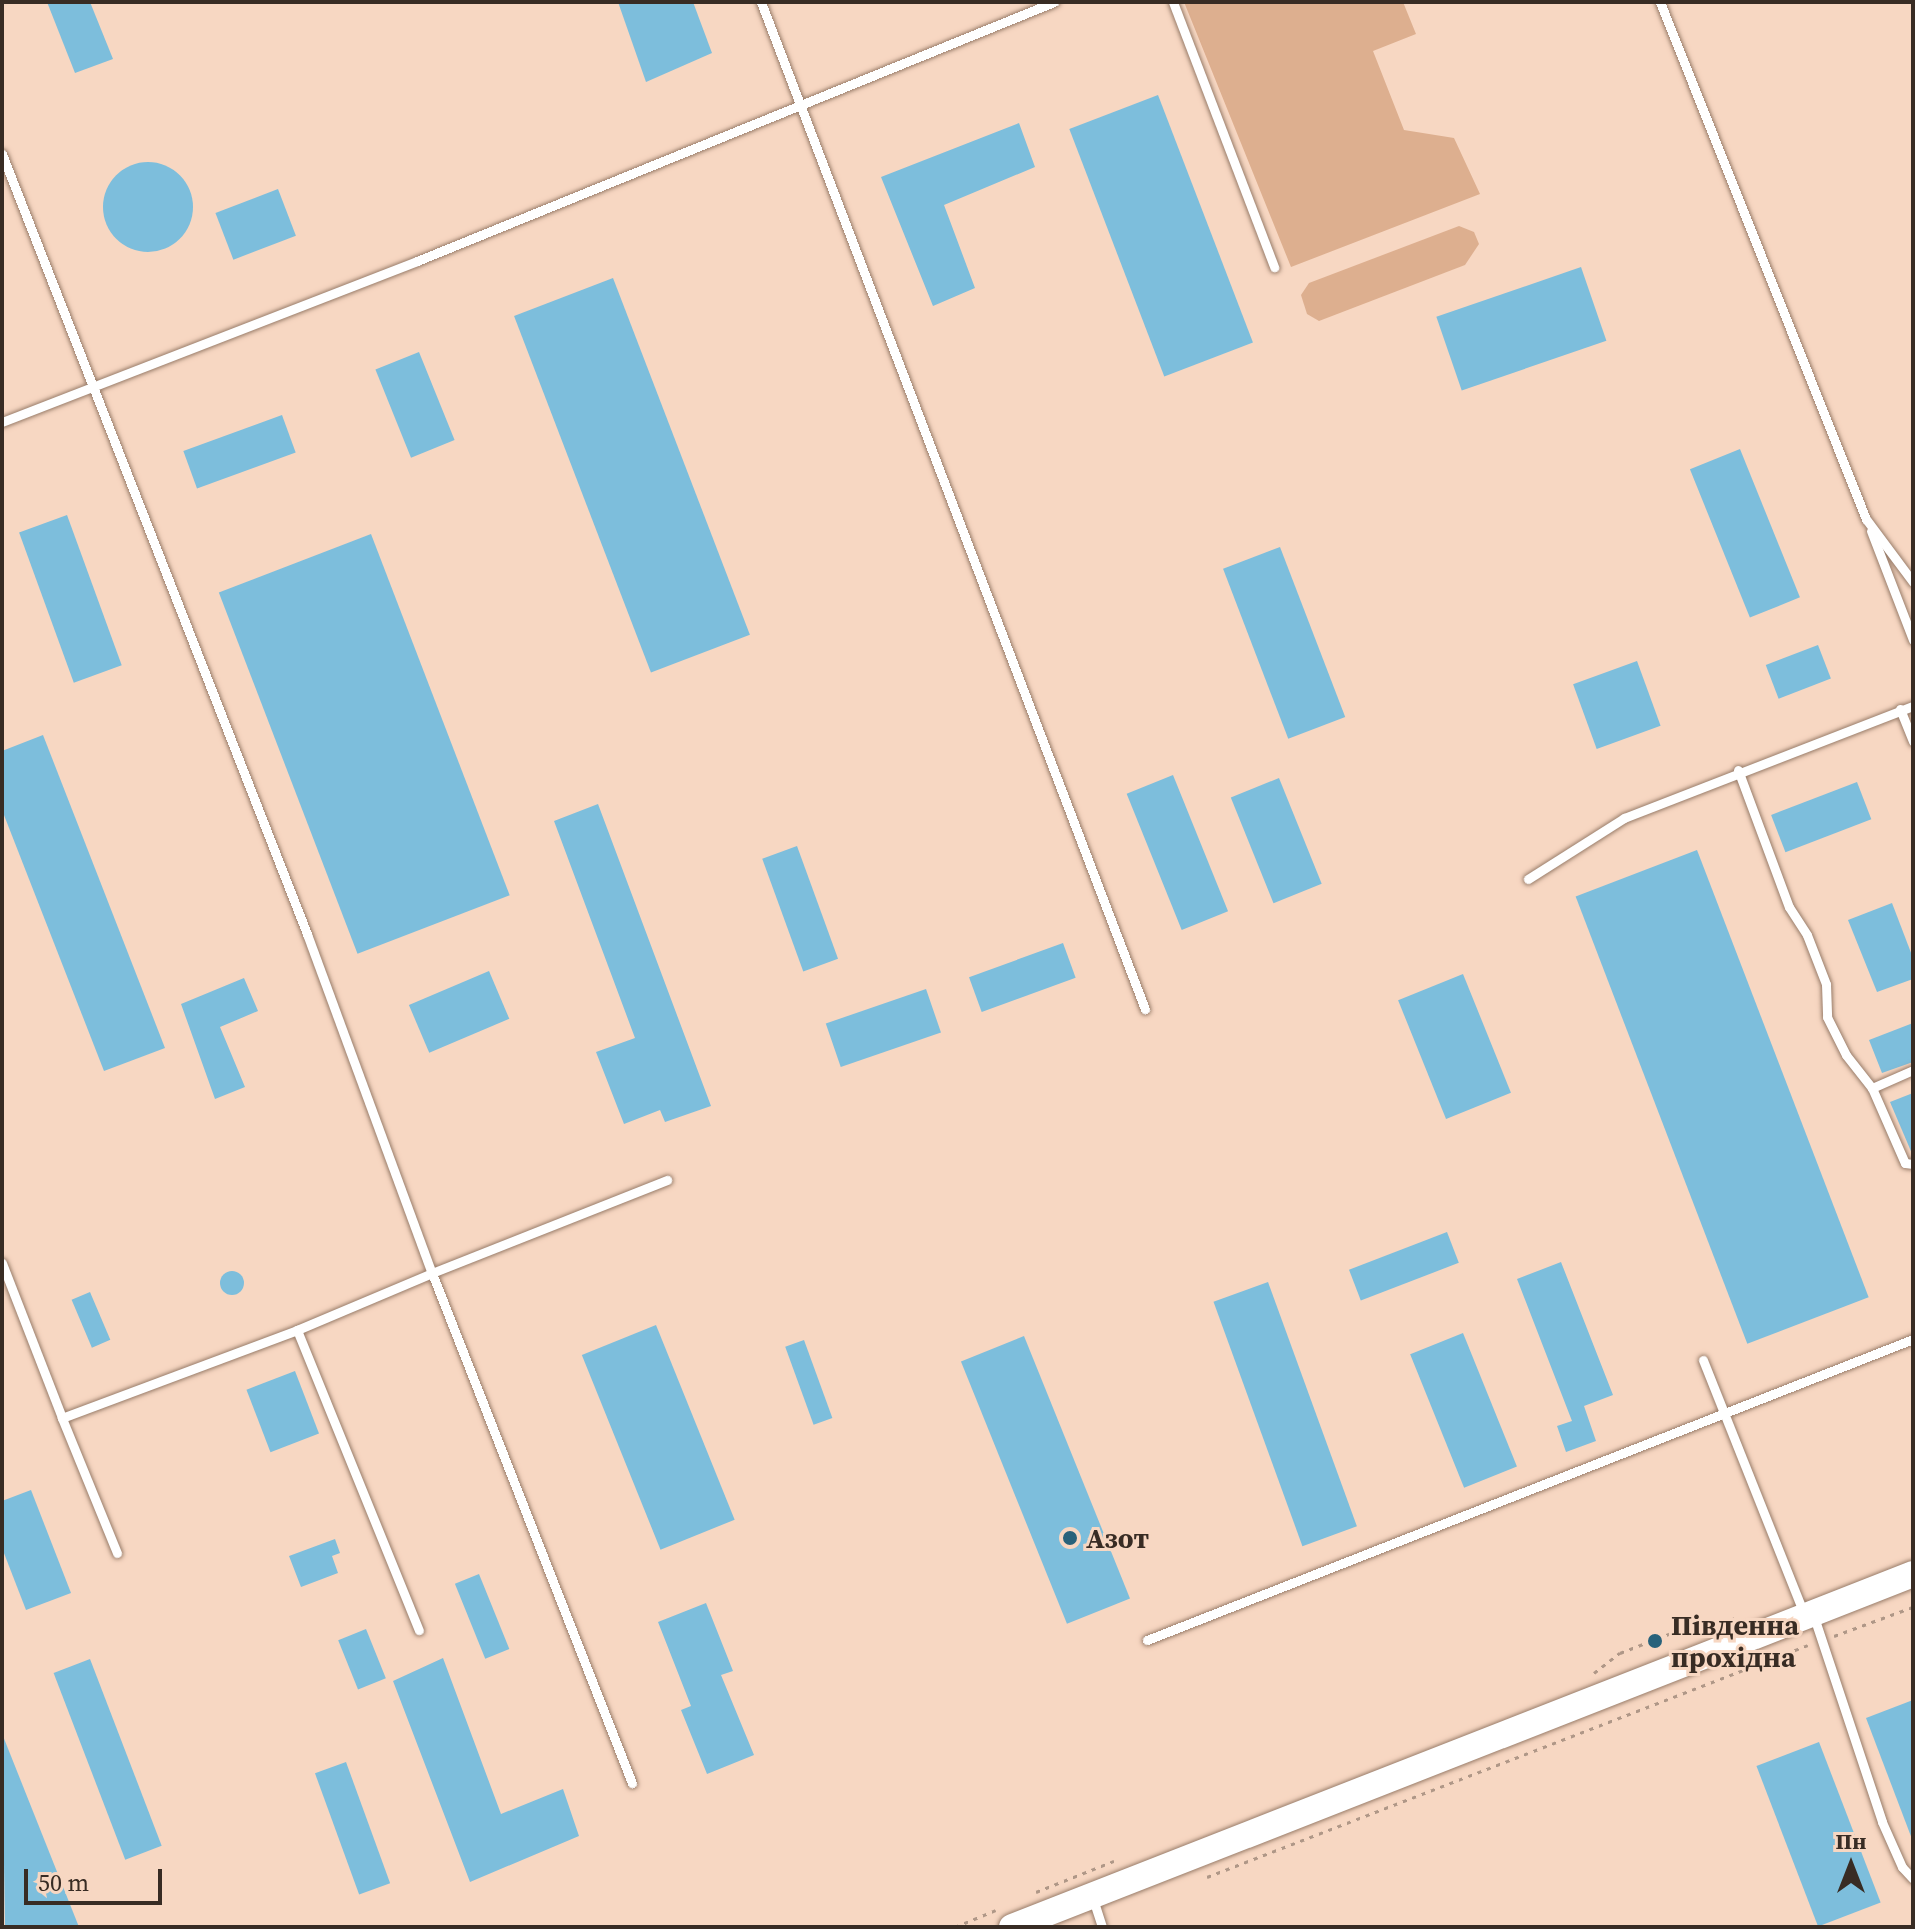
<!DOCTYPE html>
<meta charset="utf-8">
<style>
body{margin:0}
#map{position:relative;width:1915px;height:1929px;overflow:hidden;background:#f7d7c2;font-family:"Source Serif 4",serif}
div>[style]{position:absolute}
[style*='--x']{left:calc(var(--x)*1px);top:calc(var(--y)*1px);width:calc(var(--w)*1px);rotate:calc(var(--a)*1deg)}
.green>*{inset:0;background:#ddaf8f}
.building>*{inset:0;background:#7dbedc;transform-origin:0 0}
.round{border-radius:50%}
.path>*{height:3px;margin-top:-1.5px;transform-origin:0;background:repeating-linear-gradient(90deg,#af9787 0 4px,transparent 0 10px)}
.roads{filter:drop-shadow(0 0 2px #997d6a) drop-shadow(0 0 2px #997d6a)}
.service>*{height:9px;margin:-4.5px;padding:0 4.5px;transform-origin:4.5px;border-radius:4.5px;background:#fff}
.secondary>*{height:26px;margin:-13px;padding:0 13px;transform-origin:13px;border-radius:13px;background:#fff}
.dots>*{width:22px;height:22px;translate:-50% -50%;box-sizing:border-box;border:4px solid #f7d7c2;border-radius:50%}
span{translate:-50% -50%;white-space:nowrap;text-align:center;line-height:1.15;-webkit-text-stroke:6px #f7d7c2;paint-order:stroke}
.poi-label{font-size:28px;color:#382c24;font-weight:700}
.left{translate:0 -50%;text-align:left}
.frame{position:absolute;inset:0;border:4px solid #382c24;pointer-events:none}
.north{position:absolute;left:1811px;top:1825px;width:80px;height:80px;-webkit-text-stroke:6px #f7d7c2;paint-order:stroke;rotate:0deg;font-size:22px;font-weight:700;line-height:32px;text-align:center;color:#382c24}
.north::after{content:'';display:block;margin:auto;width:28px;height:36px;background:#382c24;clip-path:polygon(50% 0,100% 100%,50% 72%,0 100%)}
.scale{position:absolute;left:24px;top:1869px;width:138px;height:36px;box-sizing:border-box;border:4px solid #382c24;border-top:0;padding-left:10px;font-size:24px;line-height:28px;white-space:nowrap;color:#382c24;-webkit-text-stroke:6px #f7d7c2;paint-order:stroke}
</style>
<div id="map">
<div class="green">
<i style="clip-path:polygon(1184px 2px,1403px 2px,1416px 34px,1373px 51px,1404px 130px,1454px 138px,1480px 194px,1291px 267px)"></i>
<i style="clip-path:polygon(1459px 226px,1474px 232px,1479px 244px,1465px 265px,1319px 321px,1307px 314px,1301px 295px,1309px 283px)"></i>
</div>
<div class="building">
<i style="clip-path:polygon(47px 2px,90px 2px,113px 59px,75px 73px)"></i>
<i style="clip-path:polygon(618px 2px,693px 2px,712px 53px,646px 82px)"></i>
<i style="left:1158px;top:95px;width:265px;height:95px;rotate:69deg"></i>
<i style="clip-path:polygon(1019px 123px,1035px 167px,944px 205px,975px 288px,933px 306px,881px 177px)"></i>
<i class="round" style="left:103px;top:162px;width:90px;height:90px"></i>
<i style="left:278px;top:189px;width:50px;height:67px;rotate:69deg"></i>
<i style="left:1581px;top:267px;width:78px;height:153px;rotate:71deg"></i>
<i style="left:613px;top:278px;width:382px;height:106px;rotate:69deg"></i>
<i style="left:419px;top:352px;width:95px;height:47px;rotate:68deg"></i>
<i style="left:282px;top:415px;width:40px;height:105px;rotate:70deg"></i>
<i style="left:1740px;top:449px;width:160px;height:54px;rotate:68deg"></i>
<i style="left:67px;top:515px;width:160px;height:51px;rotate:70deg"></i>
<i style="left:371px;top:534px;width:387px;height:163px;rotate:69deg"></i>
<i style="left:1280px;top:547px;width:182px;height:61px;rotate:69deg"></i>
<i style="left:1818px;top:645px;width:36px;height:56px;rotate:69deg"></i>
<i style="left:1637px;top:661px;width:69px;height:68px;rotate:70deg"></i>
<i style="clip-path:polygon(43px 735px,165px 1048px,104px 1071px,2px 810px,2px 751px)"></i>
<i style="left:1173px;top:775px;width:147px;height:50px;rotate:68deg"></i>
<i style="left:1279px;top:778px;width:114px;height:52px;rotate:68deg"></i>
<i style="left:1857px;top:782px;width:40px;height:92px;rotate:69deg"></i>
<i style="clip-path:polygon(598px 804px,711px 1106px,665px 1122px,660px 1110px,624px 1124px,596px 1052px,635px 1038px,554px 821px)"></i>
<i style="left:797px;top:846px;width:120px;height:37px;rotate:70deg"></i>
<i style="left:1697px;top:850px;width:479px;height:130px;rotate:69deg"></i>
<i style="clip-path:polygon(1892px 903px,1913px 958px,1913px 979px,1877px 992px,1848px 920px)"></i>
<i style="left:1063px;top:943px;width:37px;height:100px;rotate:70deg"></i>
<i style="left:489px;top:971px;width:52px;height:87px;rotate:67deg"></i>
<i style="left:1463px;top:974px;width:128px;height:70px;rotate:68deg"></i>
<i style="clip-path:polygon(244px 978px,258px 1011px,220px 1027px,245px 1087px,215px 1099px,181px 1004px)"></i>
<i style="left:926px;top:989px;width:46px;height:106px;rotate:71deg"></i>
<i style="clip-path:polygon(1913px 1023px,1913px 1062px,1882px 1073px,1869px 1040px)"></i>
<i style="clip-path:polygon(1913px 1093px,1913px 1156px,1890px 1102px)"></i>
<i style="left:1447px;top:1232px;width:33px;height:105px;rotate:69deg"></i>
<i style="clip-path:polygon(1561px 1262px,1613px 1395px,1584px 1406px,1596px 1441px,1566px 1452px,1557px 1426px,1572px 1421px,1517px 1279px)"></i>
<i class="round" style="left:220px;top:1271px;width:24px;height:24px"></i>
<i style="left:1268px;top:1282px;width:260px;height:58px;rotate:70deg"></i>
<i style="left:90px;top:1292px;width:52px;height:20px;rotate:67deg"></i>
<i style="left:656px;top:1325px;width:210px;height:80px;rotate:68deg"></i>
<i style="left:1463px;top:1333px;width:144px;height:57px;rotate:68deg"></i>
<i style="left:1024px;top:1336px;width:283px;height:68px;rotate:68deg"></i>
<i style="left:804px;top:1340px;width:83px;height:20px;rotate:70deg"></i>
<i style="left:295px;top:1371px;width:67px;height:52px;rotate:69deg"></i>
<i style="clip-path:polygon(31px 1490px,71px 1593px,26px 1610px,2px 1548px,2px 1501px)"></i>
<i style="clip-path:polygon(335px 1539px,340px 1553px,332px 1556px,338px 1573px,301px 1587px,289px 1556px)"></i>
<i style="left:479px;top:1574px;width:81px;height:26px;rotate:68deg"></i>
<i style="clip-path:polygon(706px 1603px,733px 1671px,721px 1675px,754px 1755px,707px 1774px,681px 1710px,691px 1706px,658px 1622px)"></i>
<i style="left:366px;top:1629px;width:53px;height:30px;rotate:68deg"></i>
<i style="clip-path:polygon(443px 1658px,501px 1814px,563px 1789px,579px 1836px,470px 1882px,393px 1681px)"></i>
<i style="left:90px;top:1659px;width:200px;height:39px;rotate:69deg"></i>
<i style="clip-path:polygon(1913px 1700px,1913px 1838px,1912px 1839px,1866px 1718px)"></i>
<i style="clip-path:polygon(2px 1736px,3px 1736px,79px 1927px,5px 1927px)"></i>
<i style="left:1819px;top:1742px;width:172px;height:67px;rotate:69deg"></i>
<i style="left:346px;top:1762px;width:129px;height:33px;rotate:70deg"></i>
</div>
<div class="path">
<i style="--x:1834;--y:1636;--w:84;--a:-20.2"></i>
<i style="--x:1594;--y:1673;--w:33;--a:-38"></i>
<i style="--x:1620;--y:1653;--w:83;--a:-21.3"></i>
<i style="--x:1697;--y:1623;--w:16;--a:15"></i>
<i style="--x:1712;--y:1627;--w:26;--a:-21"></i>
<i style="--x:1207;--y:1877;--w:644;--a:-21.11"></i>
<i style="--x:1036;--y:1892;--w:84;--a:-21.7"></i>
<i style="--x:955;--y:1927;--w:44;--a:-22.5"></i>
</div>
<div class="roads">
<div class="service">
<i style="--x:761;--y:2;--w:1078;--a:69.13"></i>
<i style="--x:1173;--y:2;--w:284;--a:69.1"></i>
<i style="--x:1660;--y:2;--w:557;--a:68.28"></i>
<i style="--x:1866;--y:519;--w:79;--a:53.3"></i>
<i style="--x:2;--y:154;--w:838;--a:68.64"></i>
<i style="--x:307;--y:934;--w:361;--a:69.8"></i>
<i style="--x:432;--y:1273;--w:253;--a:-21.6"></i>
<i style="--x:2;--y:422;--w:445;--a:-21.2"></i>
<i style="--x:417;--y:261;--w:688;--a:-22.13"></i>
<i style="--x:1871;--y:531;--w:117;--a:68.9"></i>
<i style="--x:1900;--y:709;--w:35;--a:68"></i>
<i style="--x:1738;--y:770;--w:146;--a:69.6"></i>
<i style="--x:1789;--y:907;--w:33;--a:57"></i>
<i style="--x:1807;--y:935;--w:53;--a:68.8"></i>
<i style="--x:1826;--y:984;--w:33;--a:88"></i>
<i style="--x:1827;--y:1017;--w:42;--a:63.4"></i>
<i style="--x:1846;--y:1055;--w:42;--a:51.8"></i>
<i style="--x:1528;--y:879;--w:114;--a:-32.4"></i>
<i style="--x:1624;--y:818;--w:310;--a:-21.2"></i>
<i style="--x:1913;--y:1070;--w:45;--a:156.3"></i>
<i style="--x:1872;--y:1088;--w:82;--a:66.3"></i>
<i style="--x:1905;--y:1163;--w:8;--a:7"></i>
<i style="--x:2;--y:1263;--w:166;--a:68.8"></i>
<i style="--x:297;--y:1330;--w:147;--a:-22.9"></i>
<i style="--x:432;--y:1273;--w:548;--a:68.59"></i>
<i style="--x:1703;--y:1360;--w:273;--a:68.3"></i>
<i style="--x:117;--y:1553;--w:146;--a:-112.2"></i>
<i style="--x:62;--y:1418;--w:251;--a:-20.5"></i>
<i style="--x:297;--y:1330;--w:324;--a:67.9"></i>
<i style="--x:1814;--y:1617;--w:216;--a:71.6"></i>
<i style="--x:1882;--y:1822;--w:49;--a:66"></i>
<i style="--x:1902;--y:1867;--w:16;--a:47"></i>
<i style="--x:1147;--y:1640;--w:823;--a:-21.45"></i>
<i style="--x:1093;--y:1899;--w:29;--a:72"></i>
</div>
<div class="secondary">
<i style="--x:1012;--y:1927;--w:968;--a:-21.39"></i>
</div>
</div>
<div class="dots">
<i style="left:1070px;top:1538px;background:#28627b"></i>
<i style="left:1655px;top:1641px;background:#28627b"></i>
</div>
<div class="poi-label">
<span class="left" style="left:1086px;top:1538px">Азот</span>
<span class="left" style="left:1671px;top:1641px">Південна<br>прохідна</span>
</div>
<div class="frame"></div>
<div class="north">Пн</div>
<div class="scale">50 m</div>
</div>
